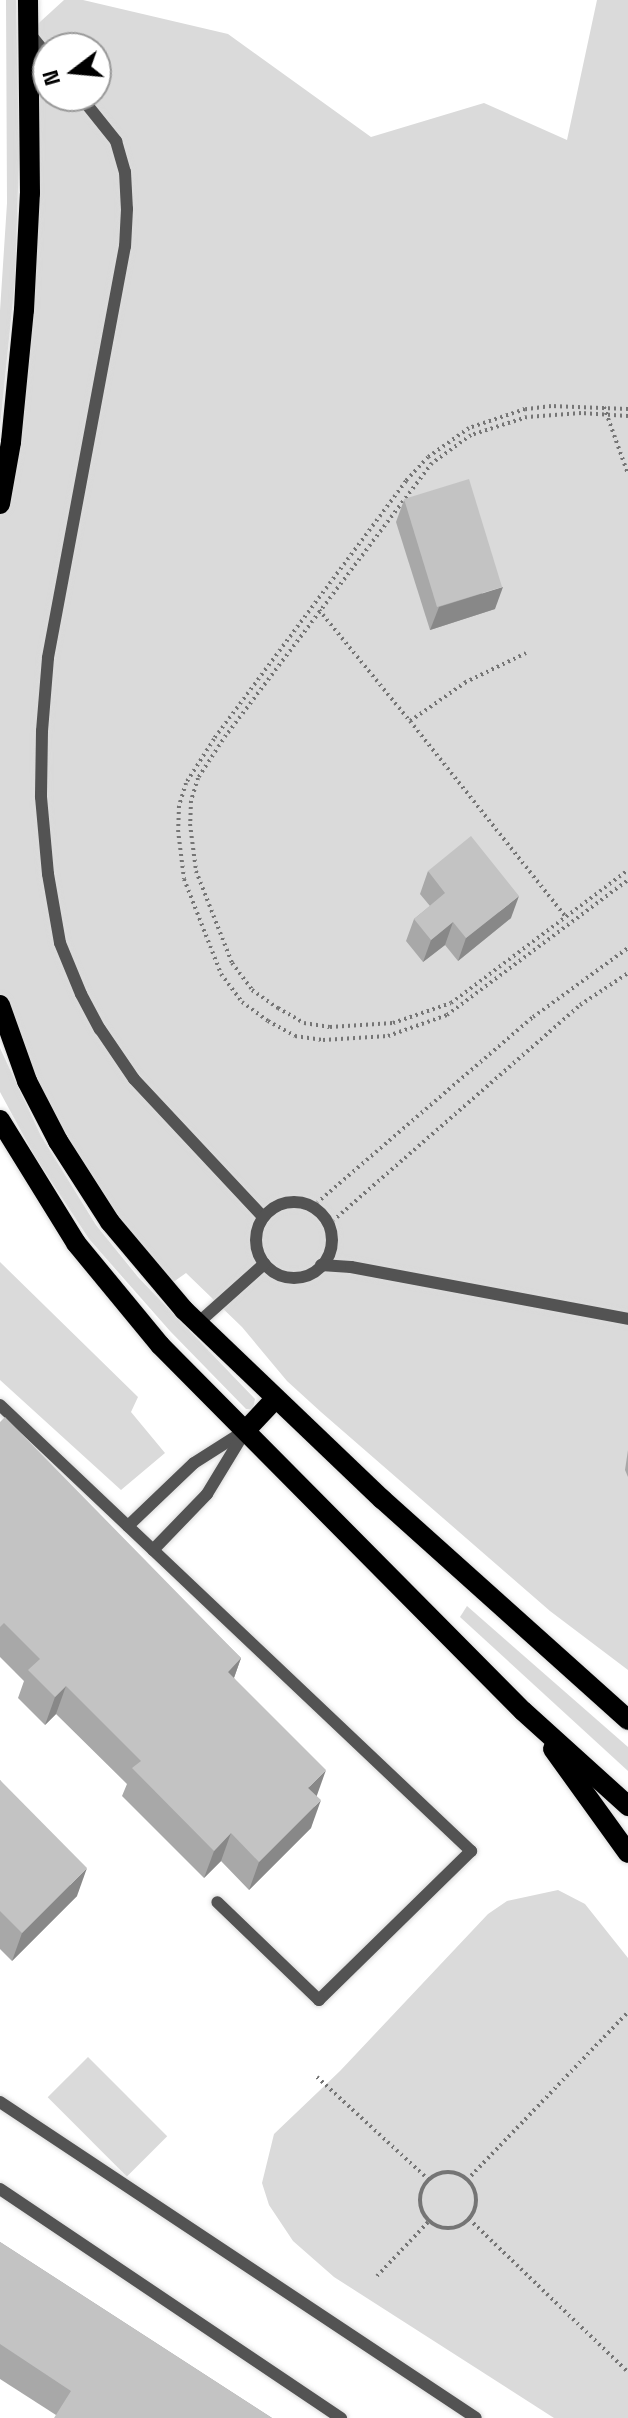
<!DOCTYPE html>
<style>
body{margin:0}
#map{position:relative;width:628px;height:2418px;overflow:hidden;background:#fff;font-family:"Space Grotesk",sans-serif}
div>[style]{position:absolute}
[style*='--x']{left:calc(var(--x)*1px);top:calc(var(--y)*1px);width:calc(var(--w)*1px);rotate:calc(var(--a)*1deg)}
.green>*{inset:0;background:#dadada;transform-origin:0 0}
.path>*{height:4px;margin-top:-2px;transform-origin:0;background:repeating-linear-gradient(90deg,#757575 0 2px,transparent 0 6px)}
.path>.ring{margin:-2px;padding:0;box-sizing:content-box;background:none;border:4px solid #757575;border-radius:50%}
.roads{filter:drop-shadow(0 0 2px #dbdbdb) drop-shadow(0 0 2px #dbdbdb)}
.lane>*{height:12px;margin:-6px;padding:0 6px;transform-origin:6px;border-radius:6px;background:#535353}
.lane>.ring{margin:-6px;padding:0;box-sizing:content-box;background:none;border:12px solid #535353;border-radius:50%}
.primary>*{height:20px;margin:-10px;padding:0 10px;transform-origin:10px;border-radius:10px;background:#000}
.wall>*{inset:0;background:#a8a8a8}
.shaded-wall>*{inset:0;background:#888}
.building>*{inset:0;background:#c3c3c3;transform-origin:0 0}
span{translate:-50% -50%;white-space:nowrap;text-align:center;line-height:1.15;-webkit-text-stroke:6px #fff;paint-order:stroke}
.north{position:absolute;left:32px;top:32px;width:80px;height:80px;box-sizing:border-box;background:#fff;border:2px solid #999;border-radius:50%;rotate:254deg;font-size:22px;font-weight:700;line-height:32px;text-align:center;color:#000}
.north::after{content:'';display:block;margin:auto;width:28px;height:36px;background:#000;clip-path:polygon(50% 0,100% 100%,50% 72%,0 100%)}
</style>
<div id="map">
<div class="green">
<i style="clip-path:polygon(6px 0,16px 0,19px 157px,15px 280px,0 426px,0 311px,7px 203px)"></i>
<i style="clip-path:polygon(evenodd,64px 0,83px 0,228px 34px,371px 137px,484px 103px,567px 140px,597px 0,628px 0,628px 1670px,550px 1611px,321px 1412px,287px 1381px,242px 1327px,186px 1273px,165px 1288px,81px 1178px,0 1005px,0 504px,11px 442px,29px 32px,64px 0,48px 48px,96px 48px,96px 96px,48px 96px,48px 48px)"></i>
<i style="clip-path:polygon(0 1048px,41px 1136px,96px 1225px,138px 1277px,255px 1399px,253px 1409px,246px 1409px,170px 1331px,89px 1239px,34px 1155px,0 1092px)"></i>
<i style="clip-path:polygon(0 1262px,138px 1397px,131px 1412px,165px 1453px,121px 1490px,0 1380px)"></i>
<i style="clip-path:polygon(467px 1606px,628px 1747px,628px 1771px,460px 1617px)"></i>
<i style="clip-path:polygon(558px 1890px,585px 1904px,628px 1958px,628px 2418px,554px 2418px,334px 2277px,293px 2241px,269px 2205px,262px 2183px,274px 2134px,340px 2071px,488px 1914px,507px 1901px)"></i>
<i style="left:88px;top:2057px;width:112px;height:57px;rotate:45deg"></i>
</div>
<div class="path">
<i style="--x:604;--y:407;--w:71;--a:70.3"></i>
<i style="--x:628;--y:409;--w:77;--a:-177.8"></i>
<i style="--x:551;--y:406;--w:26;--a:173"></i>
<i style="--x:525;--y:409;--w:59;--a:161.3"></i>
<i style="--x:469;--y:428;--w:50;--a:144.7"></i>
<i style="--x:428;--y:457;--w:33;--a:133"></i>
<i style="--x:406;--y:481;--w:322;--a:126.7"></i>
<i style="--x:214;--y:739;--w:52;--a:122.5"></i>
<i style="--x:186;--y:783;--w:24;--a:107"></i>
<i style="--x:179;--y:806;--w:24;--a:92"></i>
<i style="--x:178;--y:830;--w:49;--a:83"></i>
<i style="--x:184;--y:879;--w:102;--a:68.7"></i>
<i style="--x:221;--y:974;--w:35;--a:53"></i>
<i style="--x:242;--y:1002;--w:32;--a:36"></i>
<i style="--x:268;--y:1021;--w:31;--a:29"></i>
<i style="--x:295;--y:1036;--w:28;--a:8"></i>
<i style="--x:323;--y:1040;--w:65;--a:-3.5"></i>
<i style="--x:388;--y:1036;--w:63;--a:-19.6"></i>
<i style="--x:447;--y:1015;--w:226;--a:-36.7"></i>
<i style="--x:628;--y:416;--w:47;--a:-176.3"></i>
<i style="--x:581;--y:413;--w:54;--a:175.8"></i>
<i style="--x:527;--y:417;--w:59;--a:162.2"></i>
<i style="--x:471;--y:435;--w:48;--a:144.3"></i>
<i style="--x:432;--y:463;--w:341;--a:127.1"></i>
<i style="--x:226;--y:735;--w:51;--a:123.1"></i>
<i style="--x:198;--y:778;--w:24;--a:107"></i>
<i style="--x:191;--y:801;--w:23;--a:92"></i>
<i style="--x:190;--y:824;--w:47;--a:82.7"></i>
<i style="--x:196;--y:871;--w:99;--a:68.6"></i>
<i style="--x:232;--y:963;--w:34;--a:53"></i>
<i style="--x:252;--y:990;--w:32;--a:35"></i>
<i style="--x:278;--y:1008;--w:30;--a:30"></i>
<i style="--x:304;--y:1023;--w:26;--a:9"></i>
<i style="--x:330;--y:1027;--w:63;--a:-3.6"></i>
<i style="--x:393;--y:1023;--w:61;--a:-19"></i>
<i style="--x:451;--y:1003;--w:221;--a:-36.9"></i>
<i style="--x:319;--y:610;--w:144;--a:50.7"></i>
<i style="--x:526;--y:653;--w:67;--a:154.2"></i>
<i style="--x:466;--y:682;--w:68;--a:145.1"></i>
<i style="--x:410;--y:721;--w:251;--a:51.5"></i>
<i style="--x:312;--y:1207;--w:291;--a:-40.7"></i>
<i style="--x:533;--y:1017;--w:117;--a:-36"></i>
<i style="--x:328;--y:1225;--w:335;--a:-41.1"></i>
<i style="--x:580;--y:1005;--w:58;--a:-33.7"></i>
<i style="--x:317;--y:2077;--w:152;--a:42.6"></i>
<i class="ring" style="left:420px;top:2172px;width:52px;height:52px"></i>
<i style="--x:467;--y:2180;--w:233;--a:-46.2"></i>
<i style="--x:469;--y:2219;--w:221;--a:43.9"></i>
<i style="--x:377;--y:2276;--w:76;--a:-46.6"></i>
</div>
<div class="roads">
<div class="lane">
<i style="--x:30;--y:34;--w:28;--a:51"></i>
<i style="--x:80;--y:96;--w:58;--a:51.3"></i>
<i style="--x:116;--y:141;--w:32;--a:74"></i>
<i style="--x:125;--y:172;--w:37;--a:87"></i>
<i style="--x:127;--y:209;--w:37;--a:93"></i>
<i style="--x:125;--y:246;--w:419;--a:100.6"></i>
<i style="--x:48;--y:658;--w:73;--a:94.7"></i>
<i style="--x:42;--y:731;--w:66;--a:90.9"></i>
<i style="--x:41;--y:797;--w:77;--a:84.8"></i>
<i style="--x:48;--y:874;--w:70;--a:80.1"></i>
<i style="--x:60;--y:943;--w:55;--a:67.6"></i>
<i style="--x:81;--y:994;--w:40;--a:62"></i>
<i style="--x:100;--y:1029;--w:60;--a:55.8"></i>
<i style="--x:134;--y:1079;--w:189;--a:46.9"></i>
<i class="ring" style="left:256px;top:1202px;width:64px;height:64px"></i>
<i style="--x:321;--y:1265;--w:30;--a:4"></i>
<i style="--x:351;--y:1267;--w:282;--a:10.6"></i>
<i style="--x:198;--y:1323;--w:89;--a:-41.8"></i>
<i style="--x:0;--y:1405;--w:649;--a:43.44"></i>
<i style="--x:471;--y:1851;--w:213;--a:135.6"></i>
<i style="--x:319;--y:2000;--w:141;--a:-136.1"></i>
<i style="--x:128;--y:1526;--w:91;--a:-43.7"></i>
<i style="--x:194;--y:1463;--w:62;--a:-32.4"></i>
<i style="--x:153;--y:1550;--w:78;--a:-46"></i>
<i style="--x:207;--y:1494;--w:71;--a:-58.8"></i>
<i style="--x:0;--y:2102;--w:571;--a:33.58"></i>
<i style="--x:0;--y:2189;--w:411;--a:33.9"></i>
</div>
<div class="primary">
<i style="--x:0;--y:504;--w:63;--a:-79.9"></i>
<i style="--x:11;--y:442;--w:133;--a:-84.4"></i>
<i style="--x:24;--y:310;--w:117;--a:-87.1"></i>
<i style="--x:30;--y:193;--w:193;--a:-90.6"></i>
<i style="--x:0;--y:1005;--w:81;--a:70.4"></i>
<i style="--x:27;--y:1081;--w:68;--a:62.7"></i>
<i style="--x:58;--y:1141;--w:96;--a:57.3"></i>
<i style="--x:110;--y:1222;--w:115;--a:49.9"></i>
<i style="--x:184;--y:1310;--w:274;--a:43.7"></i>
<i style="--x:382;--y:1499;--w:331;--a:41.9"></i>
<i style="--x:0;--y:1120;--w:145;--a:58.3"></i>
<i style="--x:76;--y:1243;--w:132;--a:50.5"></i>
<i style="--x:160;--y:1345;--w:515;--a:45.24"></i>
<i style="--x:523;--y:1711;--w:142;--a:42.1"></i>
<i style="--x:246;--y:1430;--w:42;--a:-46.9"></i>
<i style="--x:553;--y:1749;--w:128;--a:54.2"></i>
</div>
</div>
<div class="wall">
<i style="clip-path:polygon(404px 500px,495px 609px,430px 630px,396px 522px)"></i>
<i style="clip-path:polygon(428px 871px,511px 918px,458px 961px,445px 945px,423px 962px,406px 941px,414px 919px,430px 906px,420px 894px)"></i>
<i style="clip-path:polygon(0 1422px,241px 1658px,234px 1678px,316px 1796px,311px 1828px,249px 1890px,221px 1861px,204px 1878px,122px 1796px,127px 1784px,56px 1714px,45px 1725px,18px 1698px,24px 1681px,0 1657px)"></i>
<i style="clip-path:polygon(628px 1450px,628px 1477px,625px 1470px)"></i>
<i style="clip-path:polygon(0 1780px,77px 1896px,12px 1961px,0 1949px)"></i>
<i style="clip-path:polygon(0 2242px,272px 2418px,56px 2415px,0 2379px)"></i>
</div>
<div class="shaded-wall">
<i style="clip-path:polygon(503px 587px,495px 609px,430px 630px,439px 607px)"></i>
<i style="clip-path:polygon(519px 896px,511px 918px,458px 961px,466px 938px)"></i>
<i style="clip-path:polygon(453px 922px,445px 945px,423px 962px,431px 940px)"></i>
<i style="clip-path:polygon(241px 1658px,231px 1686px,228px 1672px)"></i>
<i style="clip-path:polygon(66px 1686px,56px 1714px,45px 1725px,55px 1697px)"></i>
<i style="clip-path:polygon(326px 1770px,316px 1798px,308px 1788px)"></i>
<i style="clip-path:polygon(321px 1800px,311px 1828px,249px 1890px,259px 1862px)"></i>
<i style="clip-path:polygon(231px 1833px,221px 1861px,204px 1878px,214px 1851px)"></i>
<i style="clip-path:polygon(87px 1868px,77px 1896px,12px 1961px,22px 1933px)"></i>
</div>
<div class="building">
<i style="left:469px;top:479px;width:113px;height:68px;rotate:73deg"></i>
<i style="clip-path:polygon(471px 836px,519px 896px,466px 938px,453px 922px,431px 940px,414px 919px,445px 893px,428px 871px)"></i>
<i style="clip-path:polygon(5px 1417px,241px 1658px,228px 1672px,326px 1770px,308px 1788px,321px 1800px,259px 1862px,231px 1833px,214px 1851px,132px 1768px,141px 1761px,66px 1686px,55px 1697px,28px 1670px,40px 1659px,4px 1623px,0 1627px,0 1422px)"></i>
<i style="clip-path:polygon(0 1780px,87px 1868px,22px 1933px,0 1911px)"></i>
<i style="clip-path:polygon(0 2242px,272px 2418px,54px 2418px,71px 2391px,0 2344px)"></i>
</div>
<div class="north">N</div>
</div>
